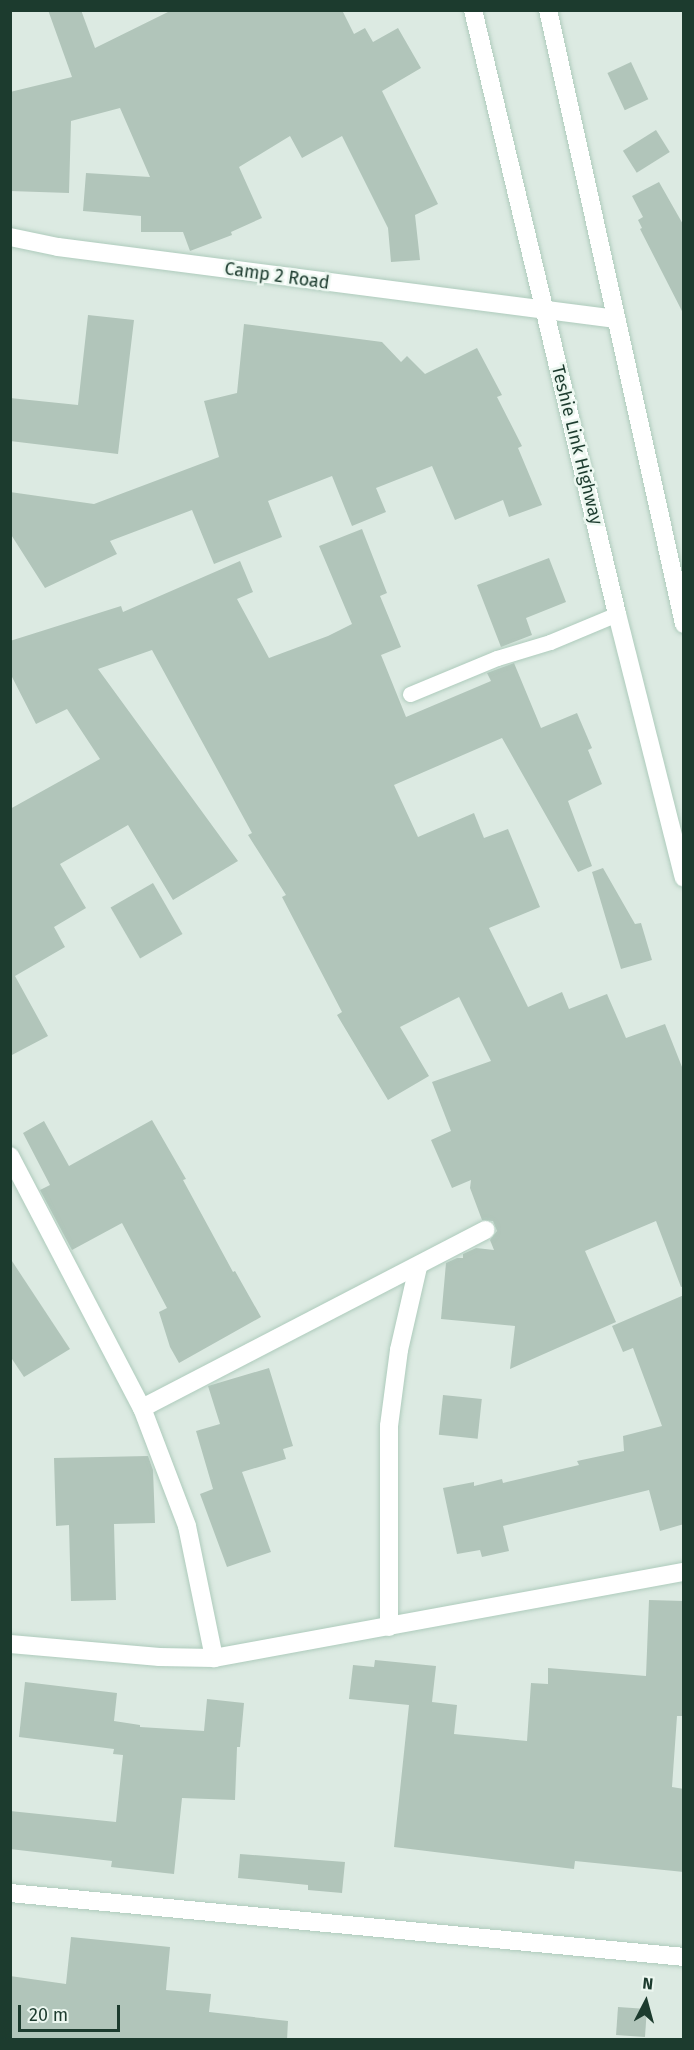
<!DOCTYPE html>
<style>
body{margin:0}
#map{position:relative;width:694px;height:2050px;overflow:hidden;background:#dceae2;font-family:"Fira Sans",sans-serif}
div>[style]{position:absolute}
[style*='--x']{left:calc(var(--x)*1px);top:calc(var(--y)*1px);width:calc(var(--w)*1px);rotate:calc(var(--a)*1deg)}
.building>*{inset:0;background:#b1c5ba;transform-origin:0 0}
.roads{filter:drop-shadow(0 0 2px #aecbbc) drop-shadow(0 0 2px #aecbbc)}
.lane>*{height:15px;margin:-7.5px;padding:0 7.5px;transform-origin:7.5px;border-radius:7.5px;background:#fff}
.street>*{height:18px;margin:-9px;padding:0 9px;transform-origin:9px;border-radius:9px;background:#fff}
.secondary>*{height:18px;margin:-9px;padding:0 9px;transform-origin:9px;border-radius:9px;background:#fff}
span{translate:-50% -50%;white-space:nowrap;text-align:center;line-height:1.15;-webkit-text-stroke:5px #ecf7f0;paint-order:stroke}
.street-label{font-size:18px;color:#1c3b2e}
.frame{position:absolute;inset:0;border:12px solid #1c3b2e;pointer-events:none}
.north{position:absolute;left:616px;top:1972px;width:60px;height:60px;-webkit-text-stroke:4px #ecf7f0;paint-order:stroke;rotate:6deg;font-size:16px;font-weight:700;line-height:24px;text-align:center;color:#1c3b2e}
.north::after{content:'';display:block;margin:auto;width:21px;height:27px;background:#1c3b2e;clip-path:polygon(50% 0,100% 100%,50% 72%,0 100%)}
.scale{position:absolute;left:18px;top:2005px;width:102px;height:27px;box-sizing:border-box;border:3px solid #1c3b2e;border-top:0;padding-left:8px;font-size:18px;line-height:21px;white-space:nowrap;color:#1c3b2e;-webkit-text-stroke:4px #ecf7f0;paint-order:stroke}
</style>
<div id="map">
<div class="building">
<i style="clip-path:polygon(48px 10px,81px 10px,95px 48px,172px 10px,342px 10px,354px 34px,365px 28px,373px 42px,398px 28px,421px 68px,382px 91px,438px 204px,415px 215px,420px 260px,391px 262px,388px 228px,342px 136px,302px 158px,290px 136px,239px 167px,262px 218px,231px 232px,232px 235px,190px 251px,183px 232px,141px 232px,141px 216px,83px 211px,86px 173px,150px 177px,120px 108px,71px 121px,69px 193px,10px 191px,10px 92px,72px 77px)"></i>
<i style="left:631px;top:62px;width:41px;height:26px;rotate:65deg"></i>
<i style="left:656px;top:130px;width:26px;height:39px;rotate:58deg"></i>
<i style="clip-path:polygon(659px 182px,684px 226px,684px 315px,640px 229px,642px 228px,638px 220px,643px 217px,632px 196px)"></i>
<i style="clip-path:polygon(88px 315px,134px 320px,118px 454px,10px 441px,10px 398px,78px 405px)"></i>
<i style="clip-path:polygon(244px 324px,382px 342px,401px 362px,407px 356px,425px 374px,477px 348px,502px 395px,497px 397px,522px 446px,518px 448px,542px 505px,509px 517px,503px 500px,455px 520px,432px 466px,376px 488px,386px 512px,352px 526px,332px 476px,268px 501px,282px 537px,214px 564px,192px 510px,110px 541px,117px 554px,45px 588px,10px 533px,10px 492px,94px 504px,219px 457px,204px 401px,237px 393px)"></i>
<i style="clip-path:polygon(362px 529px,387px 593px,380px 596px,401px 647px,381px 655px,406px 717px,491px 681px,487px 673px,514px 663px,541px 728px,577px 713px,592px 748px,588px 750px,602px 784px,568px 801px,592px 866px,578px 872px,502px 738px,394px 785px,418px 837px,474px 813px,484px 838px,508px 829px,540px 907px,489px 928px,528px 1007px,562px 992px,569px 1009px,607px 994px,626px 1038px,665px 1024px,684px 1072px,684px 1286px,681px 1287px,656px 1221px,585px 1251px,616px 1322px,510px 1369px,515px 1326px,441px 1319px,446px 1263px,457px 1258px,463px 1258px,463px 1254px,476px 1248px,494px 1250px,490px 1240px,497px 1231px,493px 1221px,482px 1220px,470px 1188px,471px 1180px,452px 1188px,431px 1140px,451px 1131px,432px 1082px,491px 1061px,459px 997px,400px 1027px,429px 1076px,388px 1100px,337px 1015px,342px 1012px,282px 897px,286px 895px,248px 835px,252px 833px,152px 650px,98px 669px,238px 861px,173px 900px,128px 825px,60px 864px,86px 908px,54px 927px,65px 947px,15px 976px,48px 1036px,10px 1056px,10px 809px,100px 759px,67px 709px,36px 724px,10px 673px,10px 641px,121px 606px,123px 612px,240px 561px,253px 592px,237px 599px,269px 658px,328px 636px,352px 624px,319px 546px)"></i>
<i style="clip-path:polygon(549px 558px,566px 602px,526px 618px,532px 635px,501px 647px,477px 585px)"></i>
<i style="clip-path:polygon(603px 868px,635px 924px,641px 923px,652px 960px,621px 969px,592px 872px)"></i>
<i style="left:153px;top:883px;width:59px;height:49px;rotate:60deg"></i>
<i style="clip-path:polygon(152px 1120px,186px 1179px,183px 1180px,233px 1272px,235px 1271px,261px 1317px,179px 1363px,170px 1347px,159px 1312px,167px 1308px,122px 1223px,72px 1250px,40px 1190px,50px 1185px,23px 1133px,44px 1121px,69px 1166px)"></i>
<i style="clip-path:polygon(10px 1258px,70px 1349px,24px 1377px,10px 1356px)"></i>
<i style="clip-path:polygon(684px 1295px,684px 1524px,660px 1531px,649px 1490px,503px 1526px,509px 1551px,482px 1557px,480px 1550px,457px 1554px,443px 1488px,474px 1482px,474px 1486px,502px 1479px,503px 1483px,579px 1465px,577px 1461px,624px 1451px,623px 1436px,662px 1426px,633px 1348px,623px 1352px,612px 1326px)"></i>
<i style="clip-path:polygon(269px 1368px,293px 1446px,283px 1449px,286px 1459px,242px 1472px,271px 1552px,227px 1567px,200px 1494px,213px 1489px,196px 1431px,220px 1424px,208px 1386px)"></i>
<i style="left:443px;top:1395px;width:39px;height:40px;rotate:6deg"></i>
<i style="clip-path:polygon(148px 1456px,153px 1470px,155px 1523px,114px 1524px,116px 1600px,71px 1601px,69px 1525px,56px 1526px,54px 1458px)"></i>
<i style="clip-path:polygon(649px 1600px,684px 1601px,684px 1716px,677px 1716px,672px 1787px,684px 1789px,684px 1872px,575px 1861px,574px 1869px,394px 1847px,409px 1705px,349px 1699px,353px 1665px,374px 1667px,375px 1660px,436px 1666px,432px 1702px,457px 1705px,454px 1734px,527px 1741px,531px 1683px,548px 1684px,548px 1668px,646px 1676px)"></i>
<i style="clip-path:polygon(25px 1682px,117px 1693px,114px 1721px,140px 1725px,140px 1727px,204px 1731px,207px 1699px,244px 1703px,240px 1747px,237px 1747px,235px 1800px,182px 1798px,174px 1874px,111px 1867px,112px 1861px,10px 1849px,10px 1811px,116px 1822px,123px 1755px,113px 1754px,114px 1749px,19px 1737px)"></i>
<i style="clip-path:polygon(240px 1854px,345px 1862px,342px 1893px,308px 1890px,308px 1885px,238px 1878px)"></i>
<i style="clip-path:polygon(71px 1937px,170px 1947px,166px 1990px,211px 1994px,209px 2012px,288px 2021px,287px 2040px,10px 2040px,10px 1976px,66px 1984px)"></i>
<i style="left:618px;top:2007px;width:29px;height:28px;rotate:4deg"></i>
</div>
<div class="roads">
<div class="lane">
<i style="--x:410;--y:694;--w:94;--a:-22.5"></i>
<i style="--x:497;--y:658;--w:55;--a:-16.8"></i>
<i style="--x:550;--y:642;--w:73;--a:-22.7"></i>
</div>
<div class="street">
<i style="--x:10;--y:1156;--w:284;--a:62.4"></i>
<i style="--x:142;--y:1408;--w:126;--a:69.1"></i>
<i style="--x:187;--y:1526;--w:135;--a:78.4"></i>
<i style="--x:142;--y:1408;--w:387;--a:-27.4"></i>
<i style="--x:389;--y:1627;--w:201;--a:-90"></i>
<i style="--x:389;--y:1426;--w:77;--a:-82.5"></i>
<i style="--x:399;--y:1350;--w:85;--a:-77.1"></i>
<i style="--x:10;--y:1644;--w:150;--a:5"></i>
<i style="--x:159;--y:1657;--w:55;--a:1"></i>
<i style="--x:214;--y:1658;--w:478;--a:-10.4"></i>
<i style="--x:10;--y:1893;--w:677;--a:5.42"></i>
</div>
<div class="secondary">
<i style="--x:473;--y:10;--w:621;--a:76.59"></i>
<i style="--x:617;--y:614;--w:272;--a:75.8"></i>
<i style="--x:548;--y:10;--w:629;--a:77.51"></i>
<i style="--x:10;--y:237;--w:49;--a:11.8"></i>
<i style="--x:58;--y:247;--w:563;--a:7.35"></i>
</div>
</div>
<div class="street-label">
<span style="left:277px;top:276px;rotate:8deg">Camp 2 Road</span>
<span style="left:577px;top:445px;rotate:76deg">Teshie Link Highway</span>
</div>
<div class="frame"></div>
<div class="north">N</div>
<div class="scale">20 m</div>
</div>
